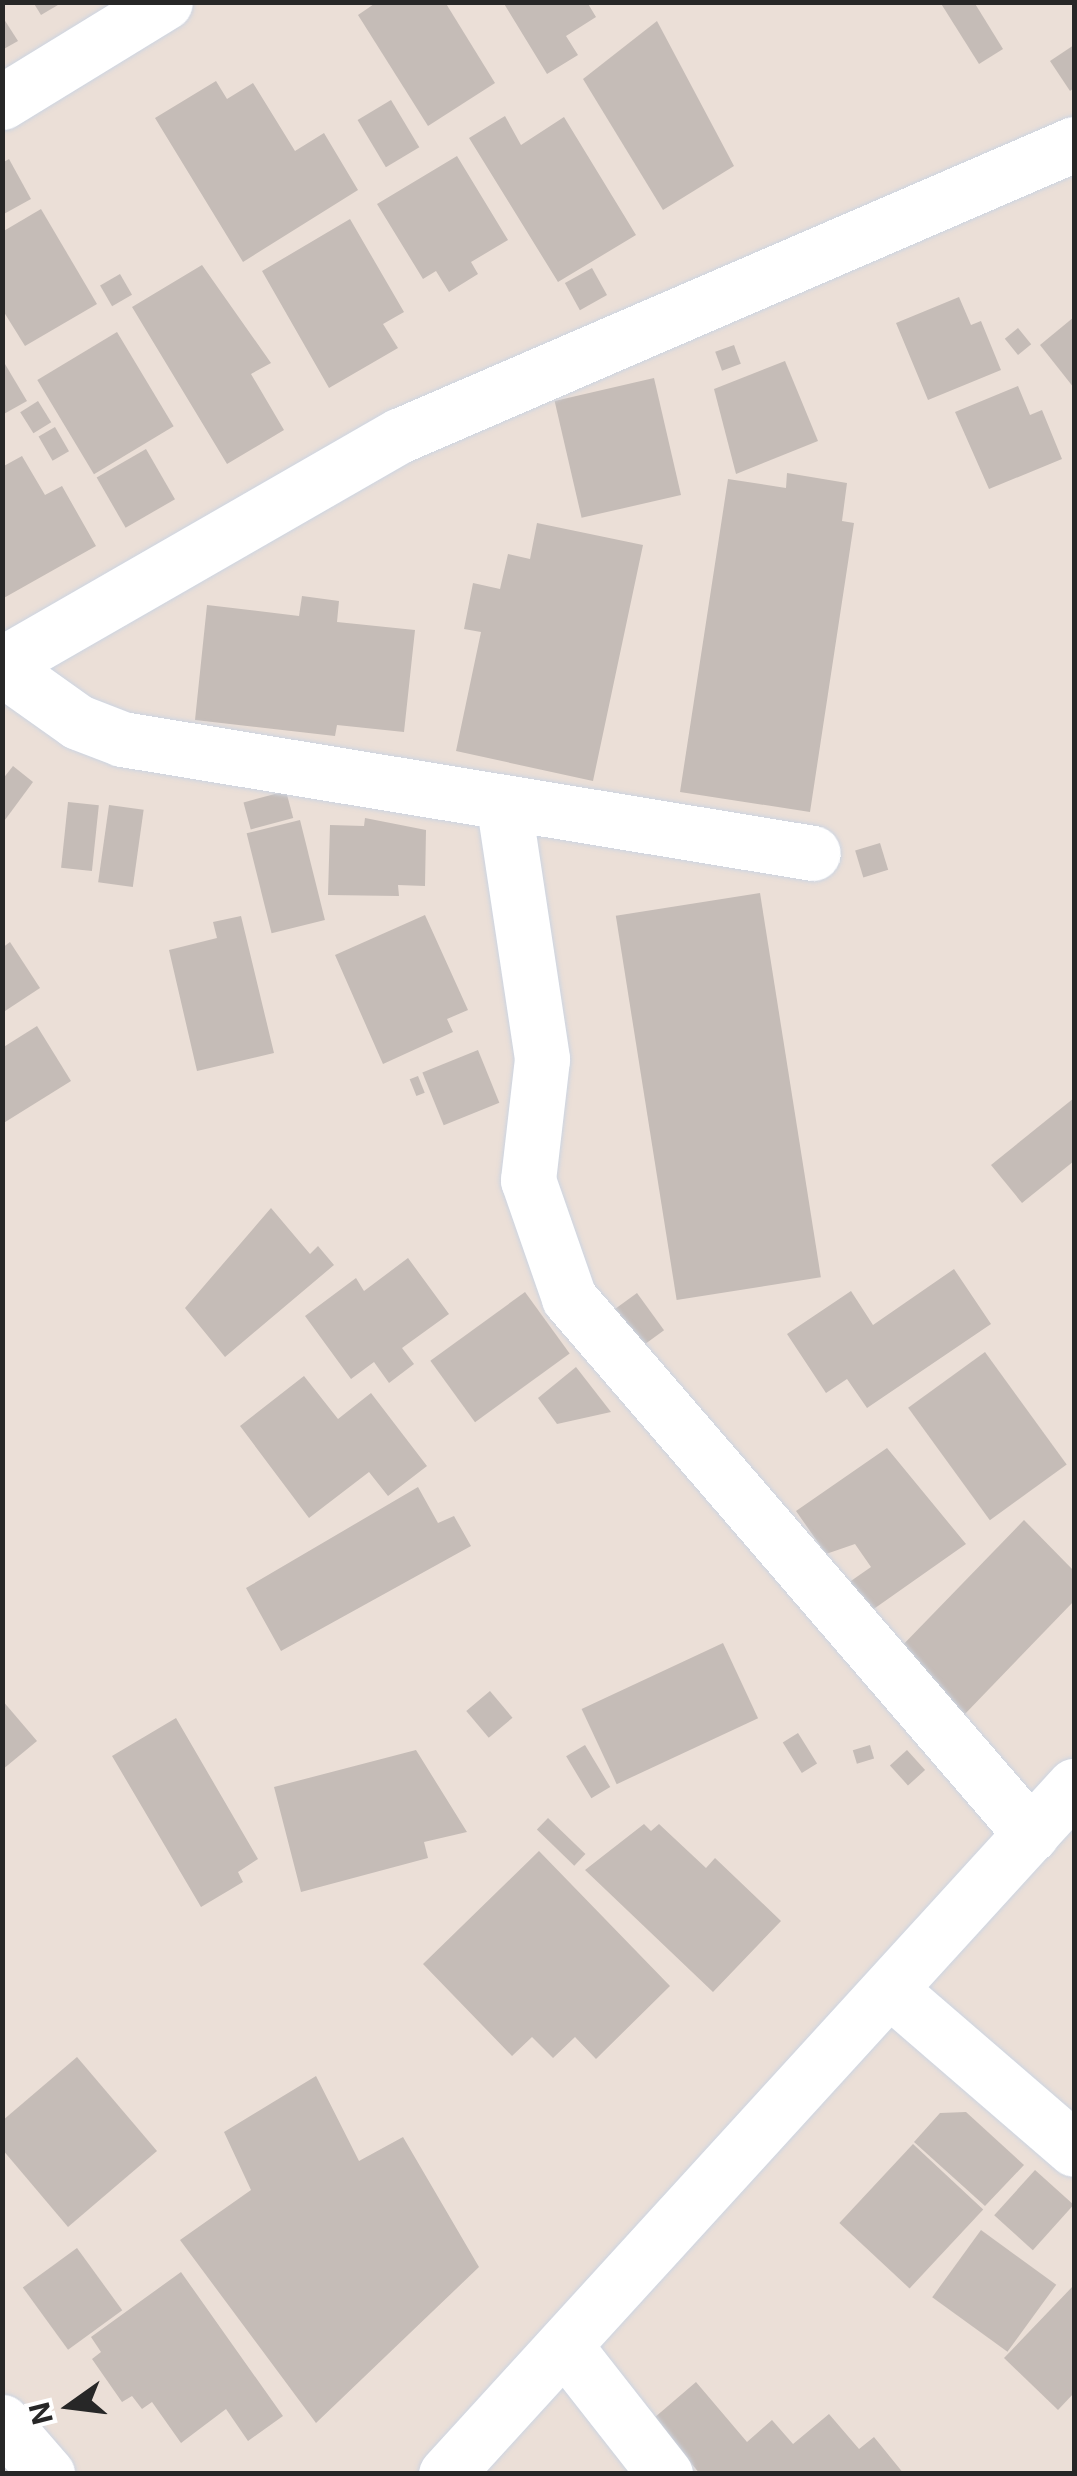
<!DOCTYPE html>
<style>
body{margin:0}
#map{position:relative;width:1077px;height:2476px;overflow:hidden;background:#ebdfd7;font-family:Inter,sans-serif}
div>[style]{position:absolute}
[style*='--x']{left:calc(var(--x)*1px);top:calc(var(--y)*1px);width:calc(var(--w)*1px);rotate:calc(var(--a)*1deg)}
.building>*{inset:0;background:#c5bcb7;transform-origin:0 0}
.roads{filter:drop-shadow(0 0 2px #ccd4e1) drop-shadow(0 0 2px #ccd4e1)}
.minor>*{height:55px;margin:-27.5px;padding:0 27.5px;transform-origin:27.5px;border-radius:27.5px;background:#fff}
span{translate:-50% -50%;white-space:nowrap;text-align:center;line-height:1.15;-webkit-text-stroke:8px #fff;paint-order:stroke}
.frame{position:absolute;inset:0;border:5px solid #272727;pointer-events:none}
.north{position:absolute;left:20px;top:2356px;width:100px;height:100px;-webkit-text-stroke:8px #fff;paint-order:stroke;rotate:256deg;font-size:28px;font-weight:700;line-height:40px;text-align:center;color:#272727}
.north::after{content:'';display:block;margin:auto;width:35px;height:45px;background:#272727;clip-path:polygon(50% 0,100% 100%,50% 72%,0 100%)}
</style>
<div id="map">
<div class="building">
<i style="clip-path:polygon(33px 2px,63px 2px,41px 15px)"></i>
<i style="clip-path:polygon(377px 2px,445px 2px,495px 83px,428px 126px,358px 15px)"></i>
<i style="clip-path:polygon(503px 2px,587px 2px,596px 17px,566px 36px,578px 55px,547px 74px)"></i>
<i style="clip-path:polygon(940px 2px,974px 2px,1003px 49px,979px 64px)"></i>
<i style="clip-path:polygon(2px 16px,18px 41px,2px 50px)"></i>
<i style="clip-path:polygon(657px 21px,734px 166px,663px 210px,583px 79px)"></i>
<i style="clip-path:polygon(1074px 45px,1074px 88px,1070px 91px,1050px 61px)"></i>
<i style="clip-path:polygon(216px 81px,227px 99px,253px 83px,295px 151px,324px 133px,358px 190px,243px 262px,155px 118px)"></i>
<i style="left:391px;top:100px;width:55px;height:39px;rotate:59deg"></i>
<i style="clip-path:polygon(505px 116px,521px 145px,564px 117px,636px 235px,558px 282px,469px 138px)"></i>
<i style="clip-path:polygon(457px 156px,508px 240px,471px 262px,478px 274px,449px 292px,436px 271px,423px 279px,377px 204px)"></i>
<i style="clip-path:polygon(9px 159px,31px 199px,2px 215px,2px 163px)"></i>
<i style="clip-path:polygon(41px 209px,97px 304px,25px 346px,2px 309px,2px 232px)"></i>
<i style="clip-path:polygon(350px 219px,404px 312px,383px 324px,398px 348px,329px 388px,262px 271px)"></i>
<i style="clip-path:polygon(202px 265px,271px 363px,251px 374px,284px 430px,227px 464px,132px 307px)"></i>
<i style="left:592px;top:268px;width:31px;height:31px;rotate:61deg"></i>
<i style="left:120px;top:274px;width:24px;height:23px;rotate:60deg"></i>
<i style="clip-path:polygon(959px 297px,971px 325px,981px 321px,1001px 370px,928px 400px,896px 323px)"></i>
<i style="clip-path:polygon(1074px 317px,1074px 388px,1040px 345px)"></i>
<i style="left:1018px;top:328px;width:21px;height:17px;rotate:51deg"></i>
<i style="left:117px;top:332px;width:110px;height:93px;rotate:59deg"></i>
<i style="left:734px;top:345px;width:20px;height:20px;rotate:70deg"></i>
<i style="clip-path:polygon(2px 359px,27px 401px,2px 415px)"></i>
<i style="clip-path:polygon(785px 361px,818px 441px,736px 474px,714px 389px)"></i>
<i style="left:654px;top:378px;width:120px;height:102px;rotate:77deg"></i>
<i style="clip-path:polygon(1018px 386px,1030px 415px,1042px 410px,1062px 459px,989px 489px,955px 412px)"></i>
<i style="left:38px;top:401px;width:25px;height:21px;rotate:58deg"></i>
<i style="left:55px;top:427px;width:28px;height:19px;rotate:60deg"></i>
<i style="left:146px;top:449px;width:58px;height:57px;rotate:60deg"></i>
<i style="clip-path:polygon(22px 456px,45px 495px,62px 486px,96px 546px,2px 599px,2px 467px)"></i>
<i style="clip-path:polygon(787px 473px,847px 483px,842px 521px,854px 523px,810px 812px,680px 792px,728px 479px,786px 488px)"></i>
<i style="clip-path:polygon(537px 523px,643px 545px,593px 781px,456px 751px,481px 632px,464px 629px,473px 583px,500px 589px,508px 554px,530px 559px)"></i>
<i style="clip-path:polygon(302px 596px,339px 601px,337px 622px,415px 630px,404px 732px,337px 725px,335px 736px,195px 720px,207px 605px,299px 616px)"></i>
<i style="clip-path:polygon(13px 766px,33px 782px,2px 824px,2px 780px)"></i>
<i style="left:286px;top:791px;width:28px;height:44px;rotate:75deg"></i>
<i style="left:68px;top:802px;width:31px;height:66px;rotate:6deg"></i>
<i style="left:109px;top:805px;width:35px;height:78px;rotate:8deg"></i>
<i style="clip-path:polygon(365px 818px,426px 830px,425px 886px,398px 885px,399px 896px,328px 895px,330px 825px,364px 826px)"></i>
<i style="left:300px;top:820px;width:103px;height:55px;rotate:76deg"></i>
<i style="left:880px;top:843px;width:28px;height:26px;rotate:73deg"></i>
<i style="left:760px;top:893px;width:389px;height:146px;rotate:81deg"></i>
<i style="clip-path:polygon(425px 915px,468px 1010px,447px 1019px,453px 1032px,383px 1064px,335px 955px)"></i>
<i style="clip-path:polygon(241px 916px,274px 1053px,197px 1071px,169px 950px,217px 938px,213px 922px)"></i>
<i style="clip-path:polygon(10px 942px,40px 988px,2px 1013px,2px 948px)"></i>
<i style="clip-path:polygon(37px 1026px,71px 1081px,2px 1124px,2px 1048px)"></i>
<i style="left:478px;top:1050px;width:57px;height:60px;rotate:68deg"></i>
<i style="left:418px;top:1076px;width:18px;height:9px;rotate:68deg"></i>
<i style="clip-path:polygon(1074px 1098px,1074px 1161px,1022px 1203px,991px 1165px)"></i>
<i style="clip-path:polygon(271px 1208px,310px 1254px,318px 1246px,334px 1265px,225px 1357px,185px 1308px)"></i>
<i style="clip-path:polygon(408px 1258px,449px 1314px,402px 1348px,414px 1364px,389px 1383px,374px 1362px,351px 1379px,305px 1316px,356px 1278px,364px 1291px)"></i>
<i style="clip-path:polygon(954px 1269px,991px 1324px,867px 1408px,847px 1379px,826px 1393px,787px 1334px,851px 1291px,873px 1325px)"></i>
<i style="left:525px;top:1292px;width:76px;height:117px;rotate:54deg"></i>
<i style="left:637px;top:1293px;width:46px;height:31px;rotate:54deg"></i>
<i style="left:985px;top:1352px;width:139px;height:95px;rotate:54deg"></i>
<i style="clip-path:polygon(576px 1367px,611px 1412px,557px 1424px,538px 1398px)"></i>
<i style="clip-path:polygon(304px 1376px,338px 1419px,371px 1393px,427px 1466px,388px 1496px,369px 1472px,309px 1518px,240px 1426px)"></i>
<i style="clip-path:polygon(887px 1448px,966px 1544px,868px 1613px,848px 1583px,871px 1567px,855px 1544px,826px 1554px,796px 1511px)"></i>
<i style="clip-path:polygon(418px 1487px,438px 1523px,454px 1516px,471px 1546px,281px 1651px,246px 1588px)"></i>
<i style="clip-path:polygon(1024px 1520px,1074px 1571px,1074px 1601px,963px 1716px,897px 1651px)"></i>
<i style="left:723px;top:1643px;width:83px;height:156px;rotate:65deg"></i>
<i style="left:490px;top:1691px;width:35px;height:31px;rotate:50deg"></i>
<i style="clip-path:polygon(2px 1700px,37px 1741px,2px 1770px)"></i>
<i style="clip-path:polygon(176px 1718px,258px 1859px,238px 1872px,243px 1882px,201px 1907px,112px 1756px)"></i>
<i style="left:798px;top:1733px;width:36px;height:18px;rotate:58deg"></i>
<i style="left:585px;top:1745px;width:49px;height:22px;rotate:59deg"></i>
<i style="left:870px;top:1745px;width:14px;height:18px;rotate:73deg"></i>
<i style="clip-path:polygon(416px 1750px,467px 1832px,424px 1842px,428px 1858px,301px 1892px,274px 1787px)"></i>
<i style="left:907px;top:1750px;width:27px;height:23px;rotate:48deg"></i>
<i style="left:548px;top:1818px;width:52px;height:16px;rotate:44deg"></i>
<i style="clip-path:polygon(644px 1824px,651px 1831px,659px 1824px,706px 1868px,715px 1858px,781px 1921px,713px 1992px,585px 1870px)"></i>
<i style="clip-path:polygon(539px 1851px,670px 1986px,596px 2059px,575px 2037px,553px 2058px,532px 2037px,512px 2056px,423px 1964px)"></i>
<i style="clip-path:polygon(77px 2057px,157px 2151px,68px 2227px,2px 2149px,2px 2121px)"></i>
<i style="clip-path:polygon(316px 2076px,359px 2161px,403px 2137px,479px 2267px,316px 2423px,180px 2240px,251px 2190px,224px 2132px)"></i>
<i style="clip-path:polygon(966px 2112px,1024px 2165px,985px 2206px,914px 2142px,940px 2113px)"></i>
<i style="left:913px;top:2144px;width:96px;height:108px;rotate:43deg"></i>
<i style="left:1035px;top:2170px;width:52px;height:61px;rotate:42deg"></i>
<i style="left:981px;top:2230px;width:93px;height:83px;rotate:36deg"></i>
<i style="left:77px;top:2248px;width:77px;height:67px;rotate:54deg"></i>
<i style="clip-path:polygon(181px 2272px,283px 2416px,248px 2441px,226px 2409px,181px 2443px,152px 2402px,142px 2409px,132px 2396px,122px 2402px,92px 2359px,101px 2352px,91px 2337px)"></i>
<i style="clip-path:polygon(1074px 2285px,1074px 2393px,1058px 2410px,1004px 2358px)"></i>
<i style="clip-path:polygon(696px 2382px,747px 2442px,772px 2420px,793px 2444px,829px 2414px,859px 2449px,874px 2437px,904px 2474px,700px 2474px,654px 2418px)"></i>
</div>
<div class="roads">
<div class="minor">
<i style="--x:2;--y:102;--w:191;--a:-31.5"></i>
<i style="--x:2;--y:664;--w:460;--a:-29.9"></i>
<i style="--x:401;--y:435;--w:733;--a:-23.38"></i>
<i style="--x:2;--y:668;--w:93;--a:35.4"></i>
<i style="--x:78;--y:722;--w:47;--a:21.1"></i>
<i style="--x:122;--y:739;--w:700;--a:9.37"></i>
<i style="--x:504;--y:807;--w:255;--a:81.4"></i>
<i style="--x:542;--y:1059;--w:122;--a:96.6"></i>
<i style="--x:528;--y:1180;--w:125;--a:70.8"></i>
<i style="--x:569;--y:1298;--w:708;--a:49.24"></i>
<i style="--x:890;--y:1990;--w:243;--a:40.8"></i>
<i style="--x:567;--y:2349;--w:159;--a:51.9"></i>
<i style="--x:2;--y:2422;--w:69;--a:49.1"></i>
<i style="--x:446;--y:2474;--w:932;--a:-47.61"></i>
</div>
</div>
<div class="frame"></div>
<div class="north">N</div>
</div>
